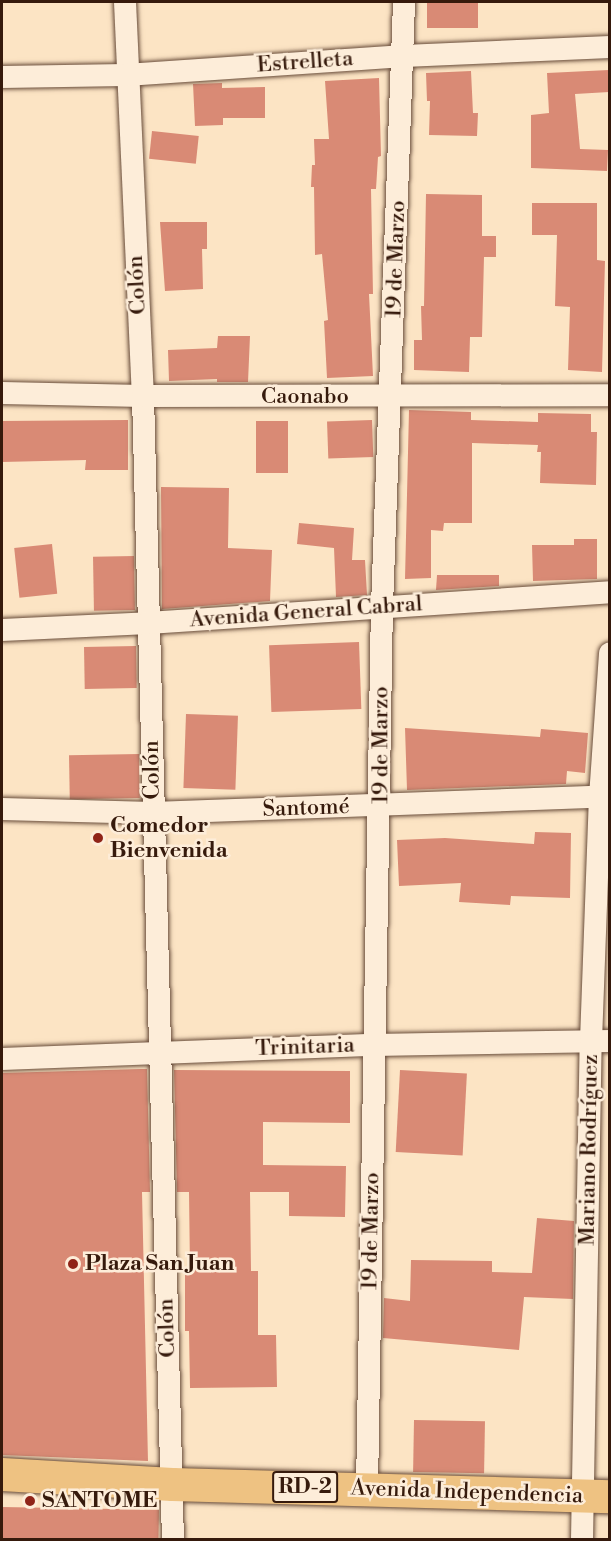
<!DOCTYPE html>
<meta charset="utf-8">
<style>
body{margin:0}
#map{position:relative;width:611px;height:1541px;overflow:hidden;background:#fce4c4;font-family:"Libre Bodoni",serif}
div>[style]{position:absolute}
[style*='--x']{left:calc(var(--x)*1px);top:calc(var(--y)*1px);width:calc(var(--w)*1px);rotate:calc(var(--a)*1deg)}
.building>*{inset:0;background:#d98a75;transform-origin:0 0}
.roads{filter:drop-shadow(0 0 2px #684c3a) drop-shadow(0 0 2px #684c3a)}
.street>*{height:22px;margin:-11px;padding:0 11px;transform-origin:11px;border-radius:11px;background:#fdedd9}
.primary>*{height:33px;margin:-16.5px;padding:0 16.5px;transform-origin:16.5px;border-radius:16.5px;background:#eec282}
.dots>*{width:16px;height:16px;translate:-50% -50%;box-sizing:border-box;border:3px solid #fdedd9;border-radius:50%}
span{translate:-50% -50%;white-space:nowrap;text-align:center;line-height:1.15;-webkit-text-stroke:5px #fdedd9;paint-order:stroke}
.shield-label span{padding:2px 4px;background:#fdedd9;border:2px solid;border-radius:4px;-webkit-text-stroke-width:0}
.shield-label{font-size:21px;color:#361a0c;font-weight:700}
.street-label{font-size:22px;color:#361a0c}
.poi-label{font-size:22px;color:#361a0c;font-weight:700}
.left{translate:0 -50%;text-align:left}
.frame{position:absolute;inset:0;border:3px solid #361a0c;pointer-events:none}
</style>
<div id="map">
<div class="building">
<i style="left:427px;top:2px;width:51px;height:26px"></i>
<i style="clip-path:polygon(609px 70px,609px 92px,575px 94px,580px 149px,608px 150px,607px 171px,531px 168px,531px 115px,549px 113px,547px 73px)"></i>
<i style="clip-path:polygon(471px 71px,473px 113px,478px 113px,477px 136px,429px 135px,430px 101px,427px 101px,426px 73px)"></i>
<i style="clip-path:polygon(379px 78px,381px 156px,378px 157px,376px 189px,371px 189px,373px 294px,369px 294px,373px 376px,327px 378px,324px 321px,328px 320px,322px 254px,315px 255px,314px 187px,311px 187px,312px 165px,315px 165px,314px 139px,329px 139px,325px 81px)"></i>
<i style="clip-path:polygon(222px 83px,222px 88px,265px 87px,265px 118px,223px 118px,223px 125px,195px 126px,193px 84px)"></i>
<i style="left:152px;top:131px;width:47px;height:28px;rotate:6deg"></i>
<i style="clip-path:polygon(426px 194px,482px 195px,482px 236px,496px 236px,496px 257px,484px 257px,482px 337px,470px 337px,469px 372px,414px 370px,414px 340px,422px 340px,421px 306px,424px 306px)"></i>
<i style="clip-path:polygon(532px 203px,597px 203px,597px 260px,605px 261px,602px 372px,568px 370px,570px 307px,555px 306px,557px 235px,532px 235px)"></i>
<i style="clip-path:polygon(160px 222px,207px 222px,207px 249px,202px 249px,203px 289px,165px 291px)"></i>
<i style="clip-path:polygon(218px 336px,250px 336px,248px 382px,217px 382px,217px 379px,169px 381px,168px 350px,217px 348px)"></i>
<i style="clip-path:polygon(409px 410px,471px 412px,471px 420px,538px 422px,538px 413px,591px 414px,591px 432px,597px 432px,596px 485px,540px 483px,541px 452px,537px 452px,538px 445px,472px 443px,472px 523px,444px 523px,443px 531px,431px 530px,431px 578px,405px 579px)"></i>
<i style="clip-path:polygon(128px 420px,128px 470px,85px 470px,86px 460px,2px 462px,2px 421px)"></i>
<i style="left:372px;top:420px;width:37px;height:45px;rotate:88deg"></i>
<i style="left:256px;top:421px;width:32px;height:52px"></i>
<i style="clip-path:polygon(161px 487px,229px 488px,228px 548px,272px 550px,270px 601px,162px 609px)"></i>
<i style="clip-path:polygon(299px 523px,354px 528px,352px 560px,365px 560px,367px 595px,336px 597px,334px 548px,297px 544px)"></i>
<i style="clip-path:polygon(574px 539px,597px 539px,597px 579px,533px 581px,532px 545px,574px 545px)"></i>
<i style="left:52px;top:544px;width:50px;height:38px;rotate:84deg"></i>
<i style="left:134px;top:556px;width:54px;height:41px;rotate:89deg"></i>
<i style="clip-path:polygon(437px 575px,499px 575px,499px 586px,436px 590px)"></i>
<i style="left:359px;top:642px;width:67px;height:90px;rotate:88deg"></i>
<i style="left:136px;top:646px;width:42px;height:52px;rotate:89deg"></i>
<i style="left:186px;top:714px;width:52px;height:74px;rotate:2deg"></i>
<i style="clip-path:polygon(405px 728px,540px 737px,541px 729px,588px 733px,585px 773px,567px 771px,566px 784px,407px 790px)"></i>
<i style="left:139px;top:754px;width:44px;height:70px;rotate:89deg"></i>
<i style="clip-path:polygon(535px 832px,571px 833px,570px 898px,511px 896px,510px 905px,459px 902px,461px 883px,399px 886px,397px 840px,445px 838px,534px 844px)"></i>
<i style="clip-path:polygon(141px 1069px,147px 1069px,150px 1192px,142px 1192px,148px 1461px,2px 1455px,2px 1073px)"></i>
<i style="clip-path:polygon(174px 1070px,350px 1071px,350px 1123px,263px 1122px,263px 1165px,346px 1166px,345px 1217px,289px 1216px,289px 1192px,250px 1192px,251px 1271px,258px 1271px,258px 1335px,276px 1335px,277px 1387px,190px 1388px,189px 1331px,185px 1331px,185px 1271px,190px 1271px,189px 1192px,177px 1192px)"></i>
<i style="left:400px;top:1070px;width:67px;height:82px;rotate:3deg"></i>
<i style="clip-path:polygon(537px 1218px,574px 1221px,573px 1299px,524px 1297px,519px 1350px,383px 1338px,384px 1298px,410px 1301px,411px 1260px,492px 1261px,492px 1272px,532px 1273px)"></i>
<i style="left:414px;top:1420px;width:71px;height:52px;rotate:1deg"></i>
<i style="left:2px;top:1507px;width:157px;height:32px;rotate:1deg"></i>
</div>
<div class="roads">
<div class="street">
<i style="--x:125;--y:2;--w:394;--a:87.4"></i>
<i style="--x:143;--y:396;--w:1144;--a:88.5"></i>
<i style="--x:2;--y:77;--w:124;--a:-0.9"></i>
<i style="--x:126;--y:75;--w:279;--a:-3.9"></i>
<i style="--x:404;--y:56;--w:206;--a:-2.5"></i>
<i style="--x:2;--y:393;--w:141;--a:1.2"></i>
<i style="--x:143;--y:396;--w:467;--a:-0.1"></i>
<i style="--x:2;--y:630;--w:146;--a:-2.7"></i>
<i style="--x:148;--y:623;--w:463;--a:-3.8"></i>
<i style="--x:2;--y:809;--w:151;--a:1.5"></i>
<i style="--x:153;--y:813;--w:457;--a:-2.1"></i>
<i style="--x:2;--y:1059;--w:372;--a:-2.2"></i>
<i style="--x:374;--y:1045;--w:236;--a:-1"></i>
<i style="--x:367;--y:1489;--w:883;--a:-89.03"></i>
<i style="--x:382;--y:606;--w:604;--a:-87.91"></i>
<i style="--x:582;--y:1540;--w:499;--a:-89"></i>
<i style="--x:591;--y:1041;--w:244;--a:-87.9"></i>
<i style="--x:600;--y:797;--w:144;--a:-86"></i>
</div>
<div class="primary">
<i style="--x:2;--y:1474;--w:170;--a:3.4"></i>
<i style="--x:172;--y:1484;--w:438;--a:1.6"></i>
</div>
</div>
<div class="dots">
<i style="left:98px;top:838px;background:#8f2418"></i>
<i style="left:73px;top:1264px;background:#8f2418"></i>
<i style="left:30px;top:1501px;background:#8f2418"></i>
</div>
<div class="shield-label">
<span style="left:305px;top:1487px">RD-2</span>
</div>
<div class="street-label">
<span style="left:305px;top:62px;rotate:-4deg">Estrelleta</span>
<span style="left:396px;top:259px;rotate:-88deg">19 de Marzo</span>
<span style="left:137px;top:285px;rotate:-93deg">Colón</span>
<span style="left:305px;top:397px">Caonabo</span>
<span style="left:306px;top:612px;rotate:-4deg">Avenida General Cabral</span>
<span style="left:381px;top:745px;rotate:-90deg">19 de Marzo</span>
<span style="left:152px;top:770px;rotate:-91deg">Colón</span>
<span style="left:306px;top:808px;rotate:-2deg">Santomé</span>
<span style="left:305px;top:1047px;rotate:-2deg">Trinitaria</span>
<span style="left:589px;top:1150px;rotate:-89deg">Mariano Rodríguez</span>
<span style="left:371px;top:1231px;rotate:-89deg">19 de Marzo</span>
<span style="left:167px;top:1328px;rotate:-92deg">Colón</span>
<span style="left:467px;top:1492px;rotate:2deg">Avenida Independencia</span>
</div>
<div class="poi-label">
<span class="left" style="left:110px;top:838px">Comedor<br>Bienvenida</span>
<span class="left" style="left:85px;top:1264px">Plaza San Juan</span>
<span class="left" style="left:42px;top:1501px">SANTOME</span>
</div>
<div class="frame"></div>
</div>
